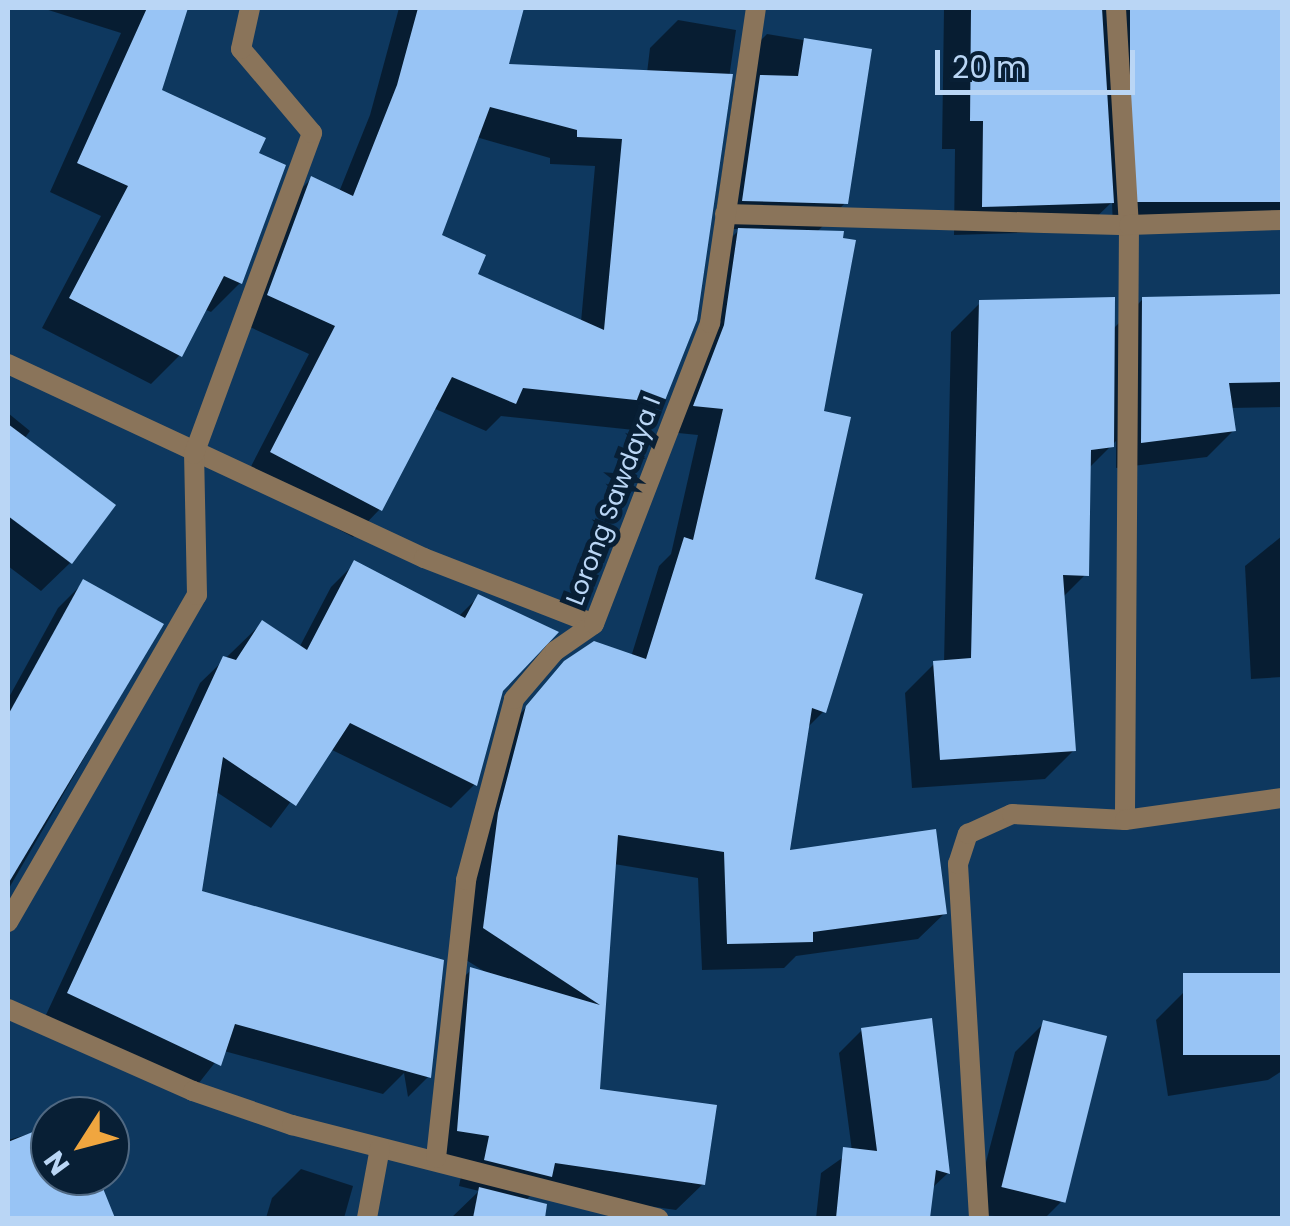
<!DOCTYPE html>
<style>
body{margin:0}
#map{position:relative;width:1290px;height:1226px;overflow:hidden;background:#0e385f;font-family:Poppins,sans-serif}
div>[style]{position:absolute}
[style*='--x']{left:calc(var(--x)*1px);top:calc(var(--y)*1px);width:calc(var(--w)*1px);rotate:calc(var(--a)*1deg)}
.shadow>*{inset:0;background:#0007}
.building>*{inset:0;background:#98c4f5;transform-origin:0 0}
.street>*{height:20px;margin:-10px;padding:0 10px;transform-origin:10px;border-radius:10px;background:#8a745a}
span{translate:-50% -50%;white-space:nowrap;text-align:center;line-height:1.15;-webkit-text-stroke:10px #081f35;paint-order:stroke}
.street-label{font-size:25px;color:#bad6f5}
.frame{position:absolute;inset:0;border:10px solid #bad6f5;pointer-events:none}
.north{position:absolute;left:30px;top:1096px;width:100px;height:100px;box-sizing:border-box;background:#081f35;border:2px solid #4f6882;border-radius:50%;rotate:234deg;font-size:28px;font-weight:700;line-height:40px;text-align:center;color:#bad6f5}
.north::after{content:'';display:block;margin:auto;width:35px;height:45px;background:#f0a63f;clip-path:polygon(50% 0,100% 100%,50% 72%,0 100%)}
.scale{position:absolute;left:935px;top:50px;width:200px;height:45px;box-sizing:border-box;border:5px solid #bad6f5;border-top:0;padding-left:12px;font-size:30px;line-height:35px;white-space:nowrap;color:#bad6f5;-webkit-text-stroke:8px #081f35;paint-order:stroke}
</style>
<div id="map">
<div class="shadow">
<i style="clip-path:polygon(42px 8px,185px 8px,159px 91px,256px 155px,240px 283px,211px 312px,204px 309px,180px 355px,151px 384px,42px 328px,101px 216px,50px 192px,121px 33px)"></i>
<i style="clip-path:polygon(evenodd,399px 8px,518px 8px,506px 67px,647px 73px,650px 48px,678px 20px,736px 30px,694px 319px,662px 402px,634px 430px,501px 416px,486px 431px,433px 408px,380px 509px,353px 537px,244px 480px,309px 354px,241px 323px,283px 207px,311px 179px,339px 192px,370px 115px,399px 8px,476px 137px,550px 158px,550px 164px,595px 166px,581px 322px,474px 276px,439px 237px,476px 137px)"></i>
<i style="clip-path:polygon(944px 8px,1282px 8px,1282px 221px,1113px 229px,1112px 202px,1082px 231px,954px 235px,955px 149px,942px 149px)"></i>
<i style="clip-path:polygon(767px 34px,869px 51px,846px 202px,816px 233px,821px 413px,812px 581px,824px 711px,807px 728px,787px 853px,945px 913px,918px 939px,796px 956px,784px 968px,702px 970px,698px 878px,614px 864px,597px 1091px,703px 1184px,676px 1210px,536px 1190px,525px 1201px,544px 1206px,542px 1218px,451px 1218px,479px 1191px,459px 1186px,464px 1162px,432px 1157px,445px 996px,471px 970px,487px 973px,458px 955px,501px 735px,566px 663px,631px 657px,659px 566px,671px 554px,698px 435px,668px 432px,698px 354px,712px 257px,740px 229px,714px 229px,738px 63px)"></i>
<i style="clip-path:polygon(1282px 296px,1282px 407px,1230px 408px,1234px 430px,1207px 457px,1116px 468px,1116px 441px,1088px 469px,1086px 574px,1062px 598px,1074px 750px,1045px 779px,912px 788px,905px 693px,934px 664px,944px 663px,951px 332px,980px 303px,1112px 330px,1143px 299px)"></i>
<i style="clip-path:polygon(8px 413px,30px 431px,24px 439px,70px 563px,41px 591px,8px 566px)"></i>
<i style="clip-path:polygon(1282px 536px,1282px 677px,1251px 679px,1245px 566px)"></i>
<i style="clip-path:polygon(355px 563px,458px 617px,478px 597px,501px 690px,474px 785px,451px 808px,330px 749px,271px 828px,215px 791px,199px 893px,428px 1077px,408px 1097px,404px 1073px,383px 1094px,224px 1051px,195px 1088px,45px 1017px,200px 683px,262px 623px,299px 648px,331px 587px)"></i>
<i style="clip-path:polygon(84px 582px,161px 625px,8px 890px,8px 699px,58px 608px)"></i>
<i style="clip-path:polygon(1282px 976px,1282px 1071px,1268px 1080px,1168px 1096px,1156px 1020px,1185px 991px)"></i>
<i style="clip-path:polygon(1044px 1023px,1061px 1202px,1045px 1218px,972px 1215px,1015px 1052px)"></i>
<i style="clip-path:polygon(862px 1030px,948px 1173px,931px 1189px,928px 1218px,816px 1218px,821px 1173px,852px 1151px,839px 1053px)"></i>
<i style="clip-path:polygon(50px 1128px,50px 1176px,95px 1176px,103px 1195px,80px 1218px,25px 1204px,20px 1218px,8px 1218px,8px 1140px)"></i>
<i style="clip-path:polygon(301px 1169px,353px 1186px,344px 1218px,266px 1218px,272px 1198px)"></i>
</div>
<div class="building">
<i style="clip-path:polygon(147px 8px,188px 8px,162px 90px,266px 138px,259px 153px,286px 165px,242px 284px,224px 276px,182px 357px,69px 298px,128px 186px,77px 163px)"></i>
<i style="clip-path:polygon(evenodd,418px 8px,524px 8px,509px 64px,733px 74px,697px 320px,664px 403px,523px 388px,516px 404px,452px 377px,382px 511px,270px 452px,335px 326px,267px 295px,311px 176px,353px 196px,397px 85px,418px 8px,490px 107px,577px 130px,577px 137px,622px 139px,604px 330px,478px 274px,486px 255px,442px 235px,490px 107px)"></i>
<i style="clip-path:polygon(971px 8px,1102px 8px,1114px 203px,982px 207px,983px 121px,970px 121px)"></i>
<i style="left:1130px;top:8px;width:152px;height:194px"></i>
<i style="clip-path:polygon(804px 38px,872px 49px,848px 204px,742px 201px,760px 75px,798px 76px)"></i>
<i style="clip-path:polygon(738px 228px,844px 231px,843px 238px,856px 240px,824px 411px,851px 417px,815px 579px,863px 594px,826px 713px,812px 708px,790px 850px,936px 829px,947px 914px,813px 932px,813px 942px,727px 944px,724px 852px,618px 835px,600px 1089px,717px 1105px,705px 1185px,555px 1163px,552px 1177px,484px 1160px,489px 1136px,457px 1131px,470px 967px,600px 1005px,483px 928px,498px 813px,526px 706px,564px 661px,594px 641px,646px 659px,684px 537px,693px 540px,723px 409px,693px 406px,724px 325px)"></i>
<i style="clip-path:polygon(1282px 294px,1282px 382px,1229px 383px,1236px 431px,1141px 443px,1142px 297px)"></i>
<i style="clip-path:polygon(1115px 297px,1114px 447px,1091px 450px,1089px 576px,1063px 575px,1076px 751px,940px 760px,933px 661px,971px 658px,979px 300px)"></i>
<i style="clip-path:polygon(8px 424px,116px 505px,72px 564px,8px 516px)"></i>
<i style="clip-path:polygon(354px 560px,465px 618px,478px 594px,559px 632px,503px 691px,477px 786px,350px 723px,296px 806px,223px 757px,202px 891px,444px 960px,431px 1078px,235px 1024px,221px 1066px,67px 993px,223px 656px,236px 660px,262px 620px,307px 650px)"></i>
<i style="clip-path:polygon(83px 579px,164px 624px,8px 884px,8px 715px)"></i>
<i style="left:1282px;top:973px;width:82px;height:99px;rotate:90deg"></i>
<i style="clip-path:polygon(932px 1018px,950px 1174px,936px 1170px,930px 1218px,836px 1218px,843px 1147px,877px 1151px,861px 1028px)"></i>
<i style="left:1043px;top:1020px;width:66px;height:172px;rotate:14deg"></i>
<i style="clip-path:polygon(50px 1125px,50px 1176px,98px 1176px,115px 1218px,8px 1218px,8px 1142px)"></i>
<i style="clip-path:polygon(479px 1187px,547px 1204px,545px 1218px,473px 1218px)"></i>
</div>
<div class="street">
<i style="--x:1116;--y:8;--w:217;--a:86.6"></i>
<i style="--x:1129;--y:225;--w:595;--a:90.39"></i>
<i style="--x:725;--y:214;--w:404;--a:1.6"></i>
<i style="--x:1129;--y:225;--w:153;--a:-1.9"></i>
<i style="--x:8;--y:364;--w:459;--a:25"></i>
<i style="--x:424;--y:558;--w:182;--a:21.2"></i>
<i style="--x:8;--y:922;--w:378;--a:-60"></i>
<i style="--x:197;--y:595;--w:141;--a:-91.2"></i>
<i style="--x:194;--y:454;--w:342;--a:-69.8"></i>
<i style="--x:312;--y:133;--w:110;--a:-130.2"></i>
<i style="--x:241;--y:49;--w:42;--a:-77.6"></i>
<i style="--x:8;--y:1009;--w:202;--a:23.9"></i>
<i style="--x:193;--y:1091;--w:105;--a:19"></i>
<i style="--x:292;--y:1125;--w:378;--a:14.3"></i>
<i style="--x:436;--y:1158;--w:280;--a:-83.8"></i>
<i style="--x:466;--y:880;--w:187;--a:-75.1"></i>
<i style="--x:514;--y:699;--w:63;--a:-49.5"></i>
<i style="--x:555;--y:651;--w:47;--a:-34.7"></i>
<i style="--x:594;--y:624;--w:323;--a:-68.9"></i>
<i style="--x:710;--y:323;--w:318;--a:-81.7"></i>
<i style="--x:367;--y:1218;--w:71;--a:-79.5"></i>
<i style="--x:979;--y:1218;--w:355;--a:-93.4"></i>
<i style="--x:958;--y:864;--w:32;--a:-72"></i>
<i style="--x:968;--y:834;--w:48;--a:-24.4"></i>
<i style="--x:1012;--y:814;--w:113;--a:3"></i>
<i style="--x:1125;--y:820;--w:159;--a:-8"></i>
</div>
<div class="street-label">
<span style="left:614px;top:501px;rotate:-69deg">Lorong Sawdaya I</span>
</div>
<div class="frame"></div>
<div class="north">N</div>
<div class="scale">20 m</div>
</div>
